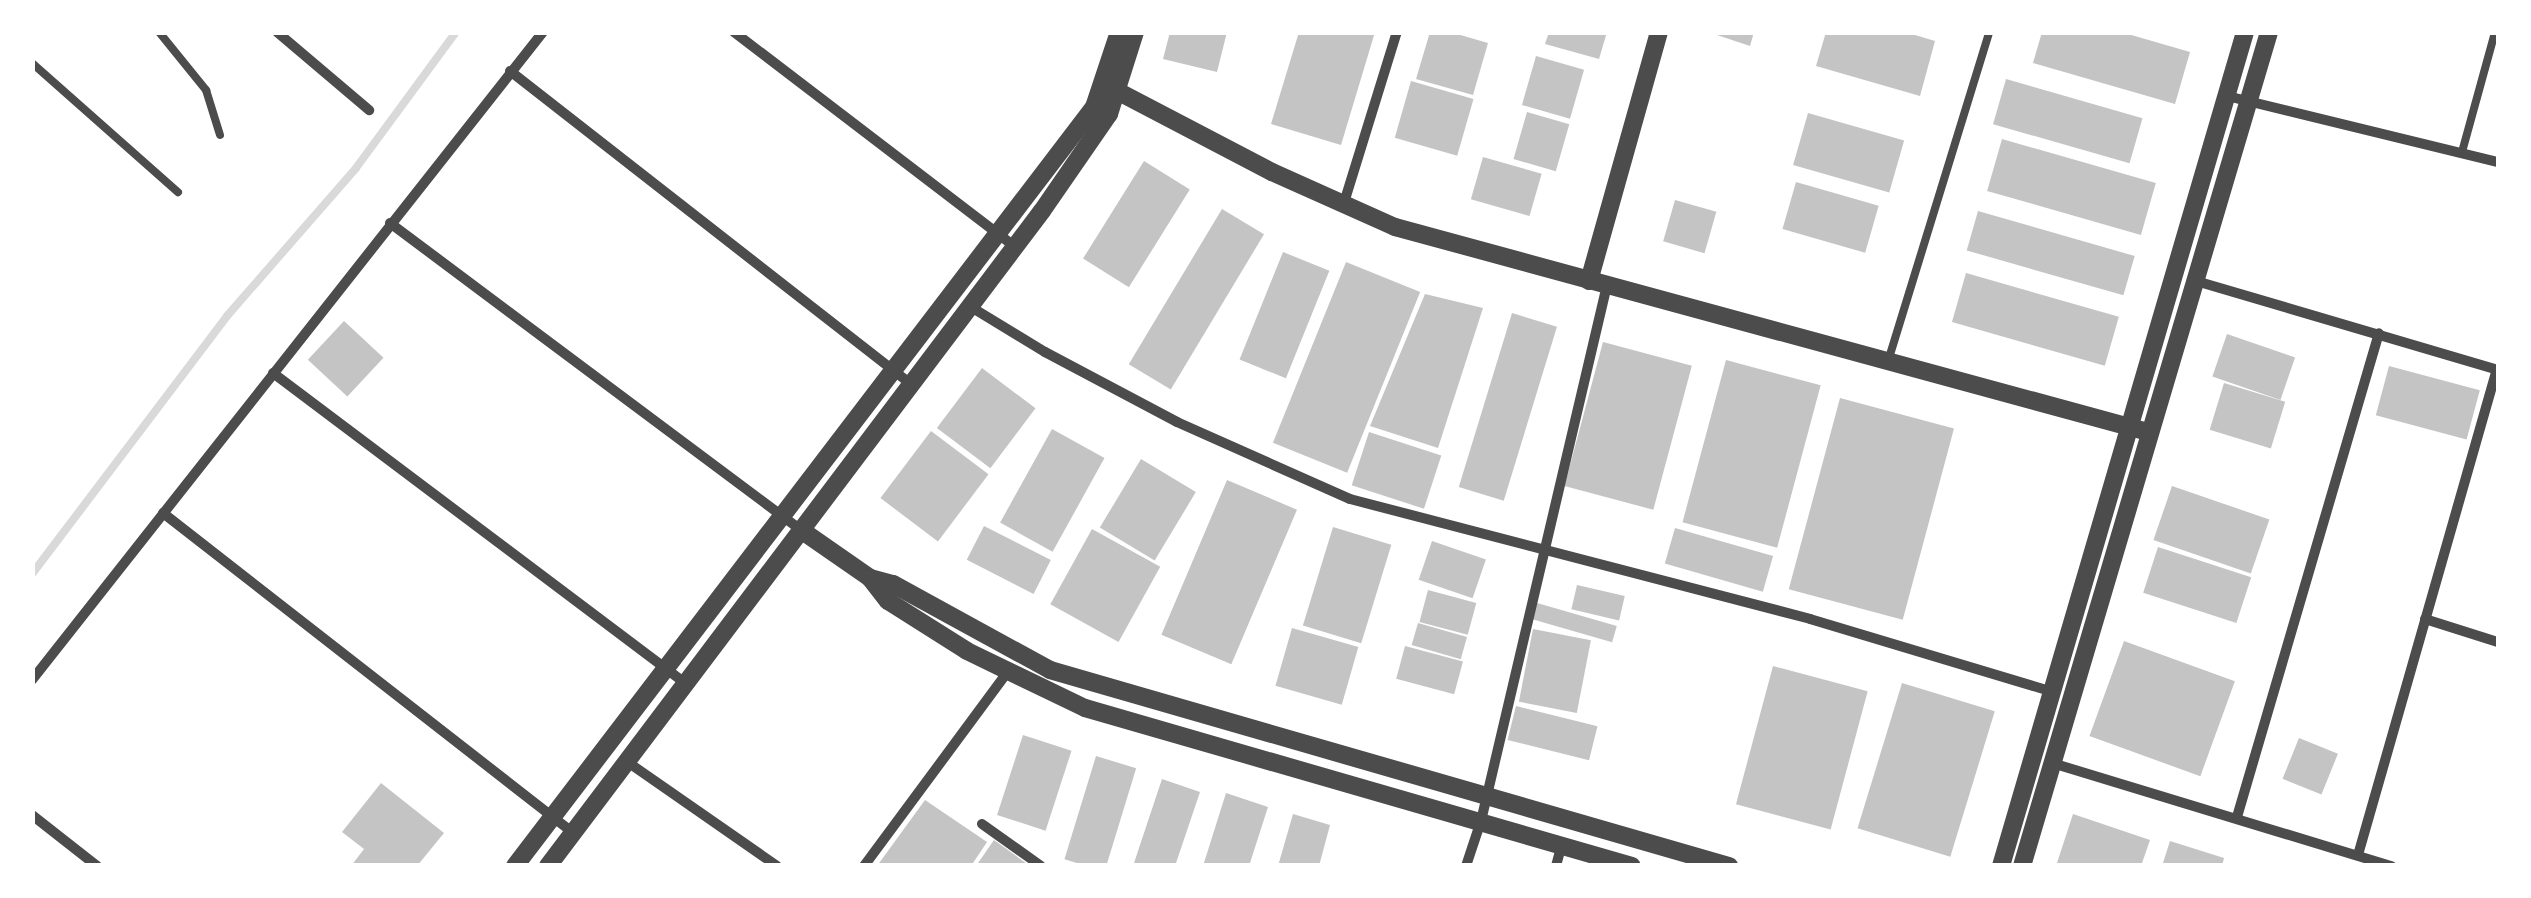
<!DOCTYPE html>
<style>
body{margin:0}
#map{position:relative;width:2531px;height:898px;overflow:hidden;background:#fff;font-family:"Archivo Narrow",sans-serif}
div>[style]{position:absolute}
[style*='--x']{left:calc(var(--x)*1px);top:calc(var(--y)*1px);width:calc(var(--w)*1px);rotate:calc(var(--a)*1deg)}
.stream>*{height:8px;margin:-4px;padding:0 4px;transform-origin:4px;border-radius:4px;background:#d9d9d9}
.building>*{inset:0;background:#c4c4c4;transform-origin:0 0}
.service>*{height:8px;margin:-4px;padding:0 4px;transform-origin:4px;border-radius:4px;background:#4c4c4c}
.minor>*{height:10px;margin:-5px;padding:0 5px;transform-origin:5px;border-radius:5px;background:#4c4c4c}
.tertiary>*{height:18px;margin:-9px;padding:0 9px;transform-origin:9px;border-radius:9px;background:#4c4c4c}
span{translate:-50% -50%;white-space:nowrap;text-align:center;line-height:1.15;-webkit-text-stroke:10px #fff;paint-order:stroke}
.frame{position:absolute;inset:0;border:35px solid #fff;pointer-events:none}
</style>
<div id="map">
<div class="stream">
<i style="--x:32;--y:574;--w:323;--a:-52.9"></i>
<i style="--x:227;--y:316;--w:196;--a:-48.9"></i>
<i style="--x:356;--y:168;--w:169;--a:-53.7"></i>
</div>
<div class="building">
<i style="clip-path:polygon(1170px 32px,1227px 32px,1217px 72px,1163px 59px)"></i>
<i style="clip-path:polygon(1299px 32px,1375px 32px,1341px 145px,1271px 124px)"></i>
<i style="clip-path:polygon(1430px 32px,1450px 32px,1488px 43px,1473px 95px,1416px 79px)"></i>
<i style="clip-path:polygon(1549px 32px,1607px 32px,1599px 59px,1545px 44px)"></i>
<i style="clip-path:polygon(1708px 32px,1754px 32px,1750px 46px)"></i>
<i style="clip-path:polygon(1826px 32px,1905px 32px,1935px 41px,1920px 96px,1816px 66px)"></i>
<i style="clip-path:polygon(2042px 32px,2121px 32px,2190px 52px,2175px 104px,2033px 63px)"></i>
<i style="left:1536px;top:56px;width:50px;height:51px;rotate:16deg"></i>
<i style="left:2006px;top:79px;width:142px;height:47px;rotate:16deg"></i>
<i style="left:1411px;top:81px;width:65px;height:59px;rotate:16deg"></i>
<i style="left:1527px;top:112px;width:44px;height:49px;rotate:16deg"></i>
<i style="left:1808px;top:113px;width:100px;height:54px;rotate:16deg"></i>
<i style="left:2002px;top:139px;width:160px;height:54px;rotate:16deg"></i>
<i style="left:1483px;top:157px;width:61px;height:44px;rotate:16deg"></i>
<i style="left:1144px;top:161px;width:54px;height:115px;rotate:32deg"></i>
<i style="left:1796px;top:182px;width:86px;height:49px;rotate:16deg"></i>
<i style="left:1675px;top:200px;width:43px;height:43px;rotate:16deg"></i>
<i style="left:1222px;top:209px;width:49px;height:181px;rotate:31deg"></i>
<i style="left:1978px;top:211px;width:163px;height:41px;rotate:16deg"></i>
<i style="left:1283px;top:252px;width:50px;height:116px;rotate:22deg"></i>
<i style="left:1346px;top:262px;width:80px;height:195px;rotate:22deg"></i>
<i style="left:1966px;top:273px;width:159px;height:51px;rotate:16deg"></i>
<i style="clip-path:polygon(1425px 294px,1483px 308px,1438px 448px,1370px 426px)"></i>
<i style="left:1512px;top:313px;width:47px;height:182px;rotate:17deg"></i>
<i style="left:344px;top:321px;width:54px;height:53px;rotate:43deg"></i>
<i style="left:2227px;top:334px;width:72px;height:45px;rotate:19deg"></i>
<i style="left:1603px;top:342px;width:92px;height:149px;rotate:15deg"></i>
<i style="left:1726px;top:360px;width:98px;height:168px;rotate:15deg"></i>
<i style="left:2389px;top:366px;width:94px;height:51px;rotate:15deg"></i>
<i style="left:982px;top:368px;width:67px;height:75px;rotate:37deg"></i>
<i style="left:2224px;top:383px;width:64px;height:49px;rotate:17deg"></i>
<i style="left:1840px;top:398px;width:118px;height:198px;rotate:15deg"></i>
<i style="left:1052px;top:429px;width:60px;height:107px;rotate:29deg"></i>
<i style="left:931px;top:431px;width:72px;height:84px;rotate:37deg"></i>
<i style="left:1369px;top:432px;width:76px;height:56px;rotate:18deg"></i>
<i style="left:1141px;top:459px;width:64px;height:80px;rotate:31deg"></i>
<i style="left:1227px;top:480px;width:76px;height:168px;rotate:23deg"></i>
<i style="left:2172px;top:486px;width:103px;height:57px;rotate:19deg"></i>
<i style="left:984px;top:526px;width:75px;height:38px;rotate:27deg"></i>
<i style="left:1333px;top:527px;width:61px;height:103px;rotate:17deg"></i>
<i style="left:1675px;top:528px;width:102px;height:37px;rotate:16deg"></i>
<i style="left:1092px;top:529px;width:78px;height:86px;rotate:29deg"></i>
<i style="left:1432px;top:541px;width:57px;height:41px;rotate:19deg"></i>
<i style="left:2158px;top:547px;width:98px;height:48px;rotate:18deg"></i>
<i style="left:1577px;top:585px;width:49px;height:25px;rotate:13deg"></i>
<i style="left:1428px;top:590px;width:50px;height:33px;rotate:15deg"></i>
<i style="left:1537px;top:603px;width:83px;height:17px;rotate:16deg"></i>
<i style="left:1418px;top:623px;width:51px;height:23px;rotate:16deg"></i>
<i style="left:1292px;top:628px;width:69px;height:60px;rotate:16deg"></i>
<i style="left:1533px;top:629px;width:59px;height:74px;rotate:11deg"></i>
<i style="left:2124px;top:641px;width:118px;height:101px;rotate:20deg"></i>
<i style="left:1405px;top:646px;width:60px;height:34px;rotate:15deg"></i>
<i style="left:1773px;top:666px;width:98px;height:143px;rotate:15deg"></i>
<i style="left:1902px;top:683px;width:97px;height:152px;rotate:17deg"></i>
<i style="left:1516px;top:706px;width:84px;height:35px;rotate:14deg"></i>
<i style="left:1023px;top:735px;width:51px;height:84px;rotate:18deg"></i>
<i style="left:2299px;top:738px;width:42px;height:44px;rotate:22deg"></i>
<i style="left:1096px;top:756px;width:42px;height:108px;rotate:17deg"></i>
<i style="clip-path:polygon(1162px 779px,1200px 792px,1175px 866px,1133px 866px)"></i>
<i style="clip-path:polygon(381px 783px,444px 833px,417px 866px,351px 866px,364px 849px,342px 832px)"></i>
<i style="clip-path:polygon(1226px 793px,1268px 807px,1249px 866px,1203px 866px)"></i>
<i style="clip-path:polygon(925px 800px,987px 842px,971px 866px,877px 866px)"></i>
<i style="clip-path:polygon(1293px 814px,1330px 825px,1319px 866px,1278px 866px)"></i>
<i style="clip-path:polygon(2073px 814px,2150px 840px,2141px 866px,2056px 866px)"></i>
<i style="clip-path:polygon(994px 840px,1030px 866px,976px 866px)"></i>
<i style="clip-path:polygon(2170px 841px,2224px 858px,2222px 866px,2162px 866px)"></i>
</div>
<div class="service">
<i style="--x:159;--y:32;--w:75;--a:51"></i>
<i style="--x:206;--y:90;--w:47;--a:72.7"></i>
<i style="--x:32;--y:63;--w:195;--a:41.5"></i>
<i style="--x:2462;--y:152;--w:124;--a:-74.6"></i>
<i style="--x:1889;--y:358;--w:341;--a:-72.9"></i>
</div>
<div class="minor">
<i style="--x:277;--y:32;--w:121;--a:40.3"></i>
<i style="--x:734;--y:32;--w:354;--a:37.4"></i>
<i style="--x:510;--y:71;--w:510;--a:37.99"></i>
<i style="--x:2227;--y:96;--w:279;--a:13.7"></i>
<i style="--x:1343;--y:206;--w:182;--a:-72.8"></i>
<i style="--x:390;--y:223;--w:513;--a:36.76"></i>
<i style="--x:2196;--y:281;--w:315;--a:16.4"></i>
<i style="--x:971;--y:307;--w:87;--a:31.3"></i>
<i style="--x:1045;--y:352;--w:149;--a:27.9"></i>
<i style="--x:1177;--y:422;--w:189;--a:24"></i>
<i style="--x:1350;--y:499;--w:475;--a:14.6"></i>
<i style="--x:1810;--y:619;--w:254;--a:16.7"></i>
<i style="--x:273;--y:373;--w:516;--a:36.96"></i>
<i style="--x:163;--y:513;--w:519;--a:37.95"></i>
<i style="--x:2425;--y:619;--w:77;--a:17.5"></i>
<i style="--x:32;--y:680;--w:825;--a:-51.74"></i>
<i style="--x:626;--y:761;--w:184;--a:34.8"></i>
<i style="--x:2052;--y:763;--w:355;--a:16.9"></i>
<i style="--x:32;--y:815;--w:83;--a:38.1"></i>
<i style="--x:2237;--y:817;--w:504;--a:-73.65"></i>
<i style="--x:982;--y:824;--w:72;--a:35.4"></i>
<i style="--x:2358;--y:855;--w:505;--a:-74.04"></i>
<i style="--x:864;--y:866;--w:240;--a:-53.5"></i>
<i style="--x:1466;--y:866;--w:47;--a:-71.6"></i>
<i style="--x:1481;--y:821;--w:551;--a:-76.77"></i>
<i style="--x:1556;--y:866;--w:23;--a:-75"></i>
</div>
<div class="tertiary">
<i style="--x:1119;--y:92;--w:173;--a:27.6"></i>
<i style="--x:1272;--y:172;--w:135;--a:24.1"></i>
<i style="--x:1395;--y:227;--w:780;--a:15.23"></i>
<i style="--x:1589;--y:281;--w:259;--a:-74.3"></i>
<i style="--x:801;--y:530;--w:84;--a:34.8"></i>
<i style="--x:870;--y:578;--w:24;--a:15"></i>
<i style="--x:893;--y:584;--w:179;--a:28.7"></i>
<i style="--x:1050;--y:670;--w:707;--a:16.1"></i>
<i style="--x:870;--y:578;--w:29;--a:52"></i>
<i style="--x:888;--y:601;--w:93;--a:32.3"></i>
<i style="--x:967;--y:651;--w:131;--a:25.8"></i>
<i style="--x:1085;--y:708;--w:569;--a:16.11"></i>
<i style="--x:515;--y:866;--w:955;--a:-52.66"></i>
<i style="--x:1094;--y:107;--w:79;--a:-71.6"></i>
<i style="--x:548;--y:866;--w:820;--a:-52.98"></i>
<i style="--x:1042;--y:211;--w:118;--a:-55.4"></i>
<i style="--x:1109;--y:114;--w:86;--a:-72.4"></i>
<i style="--x:2001;--y:866;--w:869;--a:-73.69"></i>
<i style="--x:2022;--y:866;--w:870;--a:-73.5"></i>
</div>
<div class="frame"></div>
</div>
